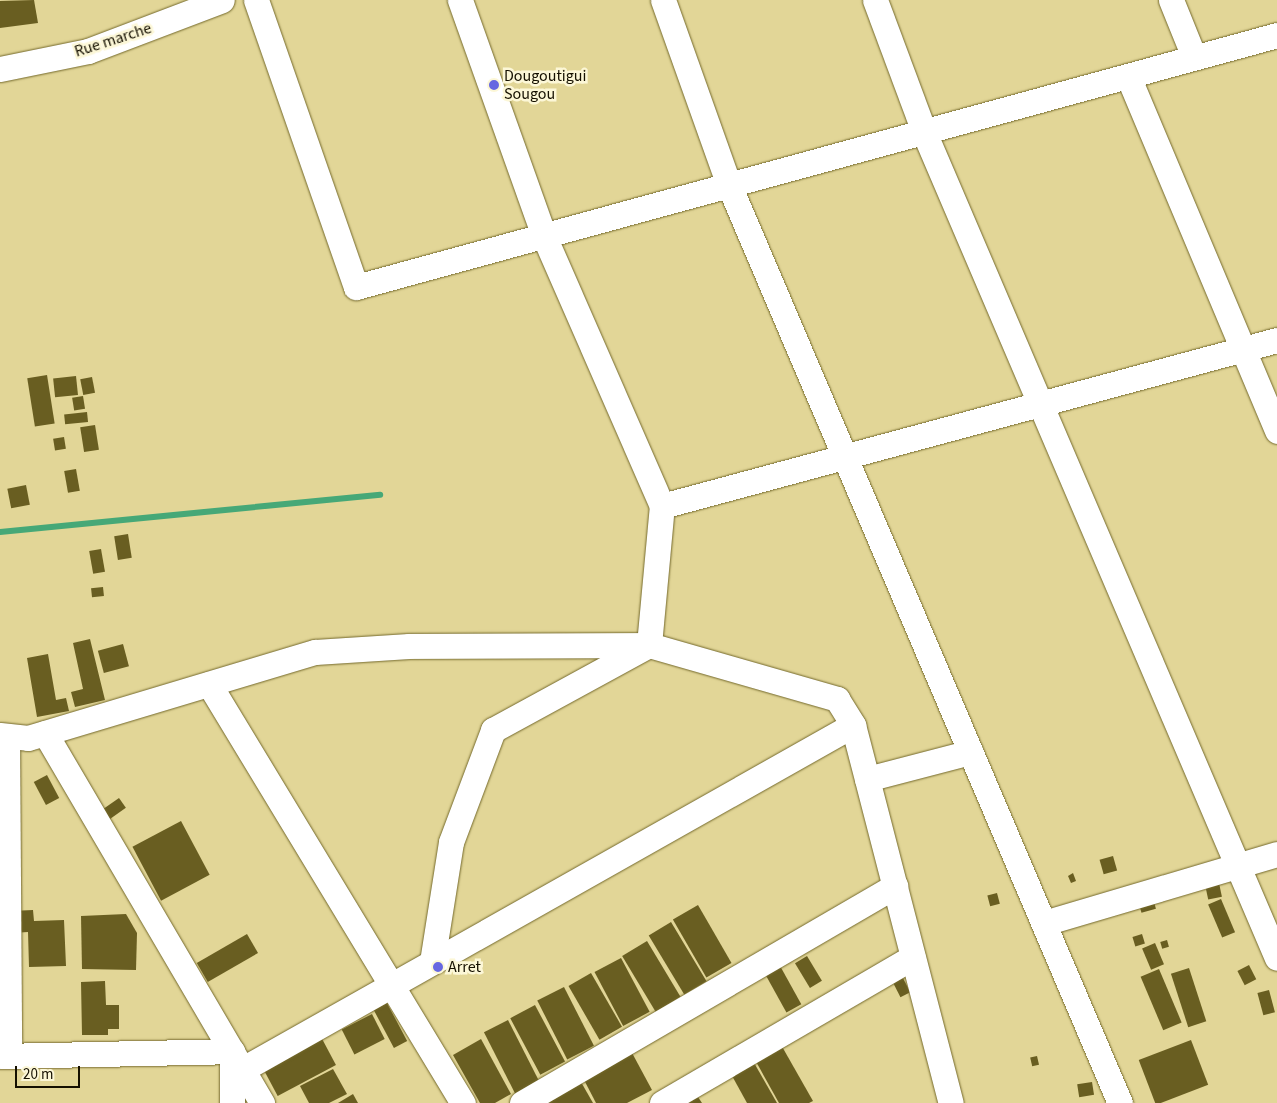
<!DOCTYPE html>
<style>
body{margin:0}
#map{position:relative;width:1277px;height:1103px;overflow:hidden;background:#e2d697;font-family:"Source Sans 3",sans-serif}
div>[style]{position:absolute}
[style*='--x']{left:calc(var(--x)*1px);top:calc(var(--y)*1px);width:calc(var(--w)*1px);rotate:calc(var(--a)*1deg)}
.stream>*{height:6px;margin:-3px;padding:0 3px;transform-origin:3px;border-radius:3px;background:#46a877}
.building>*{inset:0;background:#695e21;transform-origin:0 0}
.roads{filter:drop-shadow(0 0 1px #74692c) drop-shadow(0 0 1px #74692c)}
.street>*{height:25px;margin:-12.5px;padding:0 12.5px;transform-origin:12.5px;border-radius:12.5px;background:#fff}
.dots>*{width:14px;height:14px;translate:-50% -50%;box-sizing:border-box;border:2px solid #fcf7d7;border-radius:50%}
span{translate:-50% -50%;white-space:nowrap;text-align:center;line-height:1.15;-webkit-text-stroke:5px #fcf7d7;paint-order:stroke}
.street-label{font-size:16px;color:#151000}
.poi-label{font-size:16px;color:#151000}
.left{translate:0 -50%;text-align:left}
.scale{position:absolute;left:15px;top:1066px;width:65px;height:22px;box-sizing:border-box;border:2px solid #151000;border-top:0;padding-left:6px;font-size:15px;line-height:18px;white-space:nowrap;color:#151000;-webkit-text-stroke:4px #fcf7d7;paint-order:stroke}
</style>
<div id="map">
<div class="stream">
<i style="--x:0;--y:532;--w:382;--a:-5.6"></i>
</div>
<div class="building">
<i style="clip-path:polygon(34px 0,38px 23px,0 28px,0 1px)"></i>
<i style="left:47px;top:375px;width:49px;height:20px;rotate:81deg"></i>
<i style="left:76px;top:376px;width:19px;height:23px;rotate:84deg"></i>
<i style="left:92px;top:377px;width:16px;height:12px;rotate:79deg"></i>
<i style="left:83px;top:396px;width:13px;height:11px;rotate:81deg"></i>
<i style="left:87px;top:412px;width:10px;height:23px;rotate:84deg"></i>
<i style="left:95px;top:425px;width:25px;height:15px;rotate:81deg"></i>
<i style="left:64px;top:437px;width:12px;height:11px;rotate:81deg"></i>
<i style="left:76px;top:469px;width:22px;height:12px;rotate:80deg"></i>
<i style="left:26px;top:485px;width:20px;height:19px;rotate:79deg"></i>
<i style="left:128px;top:534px;width:24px;height:14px;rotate:81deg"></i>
<i style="left:101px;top:549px;width:23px;height:12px;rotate:80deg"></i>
<i style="left:103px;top:587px;width:9px;height:12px;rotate:84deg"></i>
<i style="clip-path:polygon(90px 639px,105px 700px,75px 707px,71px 692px,83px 689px,73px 643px)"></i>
<i style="left:123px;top:644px;width:23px;height:26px;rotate:75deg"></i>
<i style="clip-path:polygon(48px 654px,56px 700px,66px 698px,69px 711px,37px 717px,27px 658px)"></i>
<i style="left:47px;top:775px;width:26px;height:15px;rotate:62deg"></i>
<i style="left:119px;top:798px;width:12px;height:25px;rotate:55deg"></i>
<i style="left:181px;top:821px;width:61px;height:55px;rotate:62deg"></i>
<i style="left:1113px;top:856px;width:15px;height:14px;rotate:74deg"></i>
<i style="clip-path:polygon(1073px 873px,1076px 881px,1071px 883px,1068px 876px)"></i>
<i style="left:1219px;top:883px;width:14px;height:14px;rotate:78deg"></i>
<i style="left:997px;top:893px;width:11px;height:10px;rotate:75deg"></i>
<i style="left:1221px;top:899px;width:36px;height:14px;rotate:67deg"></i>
<i style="left:1154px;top:902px;width:7px;height:15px;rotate:74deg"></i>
<i style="left:698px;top:905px;width:67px;height:29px;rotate:60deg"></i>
<i style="clip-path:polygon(33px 910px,34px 921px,64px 920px,66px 966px,29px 967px,28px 932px,12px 933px,11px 911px)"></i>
<i style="clip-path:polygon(126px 914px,137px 933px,136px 970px,82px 969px,81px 916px)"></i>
<i style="left:671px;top:922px;width:69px;height:26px;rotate:59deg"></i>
<i style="left:247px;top:934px;width:22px;height:58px;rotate:60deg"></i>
<i style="left:1142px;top:934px;width:10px;height:10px;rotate:73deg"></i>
<i style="left:1167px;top:940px;width:7px;height:7px;rotate:74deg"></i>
<i style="left:647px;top:941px;width:65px;height:29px;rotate:59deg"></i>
<i style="left:1155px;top:943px;width:23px;height:14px;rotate:67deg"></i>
<i style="left:807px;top:956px;width:29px;height:14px;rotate:59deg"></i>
<i style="left:621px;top:958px;width:61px;height:30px;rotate:62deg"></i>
<i style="left:779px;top:964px;width:46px;height:17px;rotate:61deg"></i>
<i style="left:1249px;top:965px;width:16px;height:13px;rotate:63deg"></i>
<i style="left:1189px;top:968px;width:56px;height:19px;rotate:72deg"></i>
<i style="left:1159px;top:969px;width:58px;height:20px;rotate:67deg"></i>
<i style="left:591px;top:973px;width:62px;height:26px;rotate:60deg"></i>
<i style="left:903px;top:978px;width:16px;height:11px;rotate:63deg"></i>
<i style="clip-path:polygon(105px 981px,106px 1005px,119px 1005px,119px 1029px,108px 1029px,108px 1035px,82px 1035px,81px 982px)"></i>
<i style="left:564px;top:987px;width:66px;height:30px;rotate:63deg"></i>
<i style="left:1269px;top:990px;width:23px;height:12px;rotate:75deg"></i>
<i style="left:387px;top:1003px;width:43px;height:15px;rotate:62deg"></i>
<i style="left:535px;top:1005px;width:64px;height:28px;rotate:62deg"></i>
<i style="left:372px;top:1014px;width:28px;height:34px;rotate:63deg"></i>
<i style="left:508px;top:1020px;width:72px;height:27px;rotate:63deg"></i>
<i style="left:320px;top:1035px;width:34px;height:66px;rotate:62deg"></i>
<i style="clip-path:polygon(481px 1039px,511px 1094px,495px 1103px,480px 1103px,453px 1055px)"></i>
<i style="left:1191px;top:1040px;width:48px;height:56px;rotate:69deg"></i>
<i style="clip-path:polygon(780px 1043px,813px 1101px,809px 1103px,779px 1103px,754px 1058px)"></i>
<i style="clip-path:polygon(631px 1051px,652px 1090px,627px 1103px,596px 1103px,582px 1076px)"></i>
<i style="left:1037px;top:1056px;width:9px;height:7px;rotate:77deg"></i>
<i style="clip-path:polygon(753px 1061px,777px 1103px,747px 1103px,731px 1074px)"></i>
<i style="clip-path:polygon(333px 1069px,347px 1094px,329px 1103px,309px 1103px,300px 1086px)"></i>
<i style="clip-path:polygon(581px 1082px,593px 1103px,543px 1103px)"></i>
<i style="left:1092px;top:1082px;width:13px;height:15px;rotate:81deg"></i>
<i style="clip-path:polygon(353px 1094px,358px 1103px,338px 1103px)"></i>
<i style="clip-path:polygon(698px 1097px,702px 1103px,688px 1103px)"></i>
</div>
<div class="roads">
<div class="street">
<i style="--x:256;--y:0;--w:304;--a:70.8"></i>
<i style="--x:356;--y:287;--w:955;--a:-15.3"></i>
<i style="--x:663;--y:0;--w:196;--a:70.4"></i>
<i style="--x:729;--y:185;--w:998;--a:66.93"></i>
<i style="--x:875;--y:0;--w:141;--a:69.6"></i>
<i style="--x:924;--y:132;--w:898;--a:66.86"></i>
<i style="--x:1171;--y:0;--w:61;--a:68"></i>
<i style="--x:0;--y:69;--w:90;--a:-11.6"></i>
<i style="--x:88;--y:51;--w:143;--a:-20.8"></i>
<i style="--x:1128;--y:76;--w:385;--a:67.2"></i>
<i style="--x:662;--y:506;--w:637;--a:-15.11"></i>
<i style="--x:209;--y:684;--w:490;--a:58.8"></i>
<i style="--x:45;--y:733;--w:429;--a:59.6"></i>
<i style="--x:0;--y:735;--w:28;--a:6"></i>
<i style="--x:28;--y:738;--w:300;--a:-16.7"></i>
<i style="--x:315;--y:652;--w:94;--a:-3.7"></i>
<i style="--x:409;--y:646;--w:240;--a:-0.2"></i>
<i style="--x:649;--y:645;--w:196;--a:16"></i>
<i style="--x:837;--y:699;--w:31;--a:58"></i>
<i style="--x:853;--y:725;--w:390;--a:75.5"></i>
<i style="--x:7;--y:736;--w:319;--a:89.6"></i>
<i style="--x:867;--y:779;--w:107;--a:-14.6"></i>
<i style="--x:1044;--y:923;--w:243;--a:-16.5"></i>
<i style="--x:432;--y:962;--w:121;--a:-81"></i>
<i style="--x:451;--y:842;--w:120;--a:-69.4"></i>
<i style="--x:493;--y:730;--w:178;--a:-28.6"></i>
<i style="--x:649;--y:645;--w:140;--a:-84.7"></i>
<i style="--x:662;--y:506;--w:295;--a:-113.6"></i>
<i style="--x:544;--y:236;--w:251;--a:-109.6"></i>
<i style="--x:0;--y:1056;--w:232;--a:-1.2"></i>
<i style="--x:243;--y:1069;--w:700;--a:-29.42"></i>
<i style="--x:232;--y:1103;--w:52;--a:-90"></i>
<i style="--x:522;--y:1103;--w:432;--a:-30.2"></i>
<i style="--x:662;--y:1103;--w:290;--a:-30.2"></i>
</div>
</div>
<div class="dots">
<i style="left:494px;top:85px;background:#6767e1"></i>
<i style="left:438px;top:967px;background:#6767e1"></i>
</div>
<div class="street-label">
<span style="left:113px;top:40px;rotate:-18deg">Rue marche</span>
</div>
<div class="poi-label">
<span class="left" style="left:504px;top:85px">Dougoutigui<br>Sougou</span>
<span class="left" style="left:448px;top:967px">Arret</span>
</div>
<div class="scale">20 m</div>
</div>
